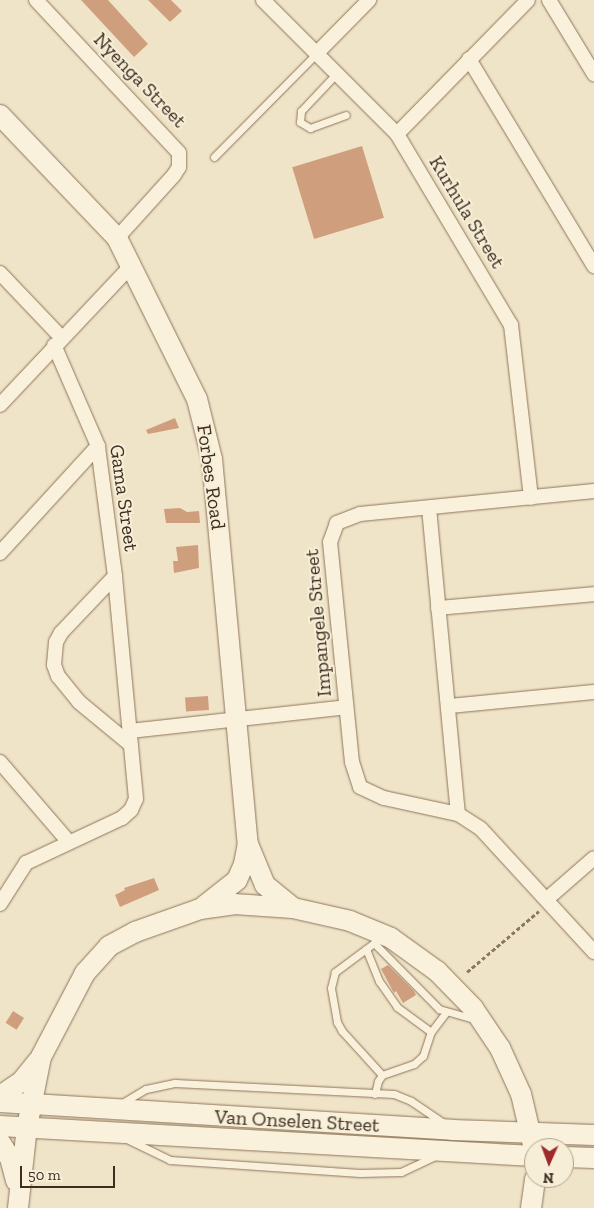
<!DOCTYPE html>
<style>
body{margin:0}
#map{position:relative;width:594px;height:1208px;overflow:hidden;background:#f0e4c8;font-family:"Zilla Slab",serif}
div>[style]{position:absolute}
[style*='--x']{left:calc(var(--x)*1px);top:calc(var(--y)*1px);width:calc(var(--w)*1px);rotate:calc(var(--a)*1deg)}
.building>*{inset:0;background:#cf9f7d;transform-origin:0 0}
.path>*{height:2.5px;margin-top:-1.25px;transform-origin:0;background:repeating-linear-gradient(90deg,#8d765c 0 4px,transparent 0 6.5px)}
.roads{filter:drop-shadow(0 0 1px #8d765c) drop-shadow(0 0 1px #8d765c)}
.lane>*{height:7px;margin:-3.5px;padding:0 3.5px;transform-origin:3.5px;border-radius:3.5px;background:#faf1dc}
.street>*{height:14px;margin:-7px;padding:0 7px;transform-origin:7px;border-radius:7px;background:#faf1dc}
.secondary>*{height:20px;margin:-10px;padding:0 10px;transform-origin:10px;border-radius:10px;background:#faf1dc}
span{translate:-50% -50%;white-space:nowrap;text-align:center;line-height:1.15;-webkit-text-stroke:4px #f7eed8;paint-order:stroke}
.street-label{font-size:20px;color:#3d2e20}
.north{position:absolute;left:524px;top:1138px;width:50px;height:50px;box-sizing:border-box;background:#f7eed8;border:1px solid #ada18e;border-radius:50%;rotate:182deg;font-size:14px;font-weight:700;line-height:20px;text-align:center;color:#3d2e20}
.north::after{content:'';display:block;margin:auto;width:18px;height:22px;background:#9e2a2b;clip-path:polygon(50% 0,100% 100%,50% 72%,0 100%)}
.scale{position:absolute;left:20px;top:1166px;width:95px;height:22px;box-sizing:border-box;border:2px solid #3d2e20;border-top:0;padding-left:6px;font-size:15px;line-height:18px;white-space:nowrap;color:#3d2e20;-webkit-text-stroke:4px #f7eed8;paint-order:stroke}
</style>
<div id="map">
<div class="building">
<i style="clip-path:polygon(81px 0,108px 0,148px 44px,134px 57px)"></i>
<i style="clip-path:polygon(148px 0,171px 0,182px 11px,170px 22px)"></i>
<i style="left:362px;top:146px;width:75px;height:73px;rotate:73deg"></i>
<i style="clip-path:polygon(175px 418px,179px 428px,148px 434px,146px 430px)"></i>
<i style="clip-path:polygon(180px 508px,187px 512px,199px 511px,200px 523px,166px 523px,164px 509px)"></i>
<i style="clip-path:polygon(198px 545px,199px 568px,174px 573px,173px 561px,178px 561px,176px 547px)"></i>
<i style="left:208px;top:696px;width:14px;height:23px;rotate:86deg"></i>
<i style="clip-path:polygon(154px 878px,159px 890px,120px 907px,115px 895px,125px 890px,124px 888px)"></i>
<i style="clip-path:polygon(388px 965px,414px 991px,416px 995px,403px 1003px,396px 991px,394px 993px,381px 969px)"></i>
<i style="left:13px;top:1011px;width:13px;height:14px;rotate:32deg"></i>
</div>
<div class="path">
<i style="--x:467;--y:972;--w:94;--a:-40.3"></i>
</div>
<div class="roads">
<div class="lane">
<i style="--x:336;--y:74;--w:51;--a:133.4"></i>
<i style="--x:301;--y:111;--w:11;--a:95"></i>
<i style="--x:300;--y:122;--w:12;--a:31"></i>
<i style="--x:310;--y:128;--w:38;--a:-20"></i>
<i style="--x:214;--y:157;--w:145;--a:-45.3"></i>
<i style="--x:382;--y:937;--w:59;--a:143.3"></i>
<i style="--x:335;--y:972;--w:16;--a:104"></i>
<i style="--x:331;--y:988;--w:35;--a:80"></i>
<i style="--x:337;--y:1022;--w:10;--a:61"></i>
<i style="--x:342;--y:1031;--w:59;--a:47.7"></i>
<i style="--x:374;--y:943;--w:93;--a:45.4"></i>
<i style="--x:439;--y:1009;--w:37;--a:16"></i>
<i style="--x:366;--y:949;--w:35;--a:68"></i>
<i style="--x:379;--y:981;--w:32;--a:55"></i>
<i style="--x:397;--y:1007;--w:42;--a:36.3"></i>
<i style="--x:375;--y:1094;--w:13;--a:-77"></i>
<i style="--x:378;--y:1081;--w:7;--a:-56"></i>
<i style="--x:382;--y:1075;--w:34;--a:-19"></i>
<i style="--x:414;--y:1064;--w:12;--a:-42"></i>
<i style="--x:423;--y:1056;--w:25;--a:-72"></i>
<i style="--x:431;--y:1032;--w:25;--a:-53"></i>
<i style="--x:119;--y:1105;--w:31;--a:-31"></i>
<i style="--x:146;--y:1089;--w:30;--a:-12"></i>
<i style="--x:175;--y:1083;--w:219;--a:2.9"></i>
<i style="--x:394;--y:1094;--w:18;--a:22"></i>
<i style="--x:411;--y:1101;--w:41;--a:34.1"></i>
<i style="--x:129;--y:1140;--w:46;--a:26"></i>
<i style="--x:170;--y:1160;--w:190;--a:3.9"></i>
<i style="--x:360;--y:1173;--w:41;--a:-1.4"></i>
<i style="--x:401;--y:1172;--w:38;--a:-25"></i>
</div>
<div class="street">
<i style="--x:36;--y:0;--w:209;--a:46.9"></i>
<i style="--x:179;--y:153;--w:14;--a:90"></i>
<i style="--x:179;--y:167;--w:9;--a:122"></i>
<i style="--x:174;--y:175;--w:85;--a:132.1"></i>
<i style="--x:263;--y:0;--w:190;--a:45"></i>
<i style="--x:397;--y:134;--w:222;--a:59.2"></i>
<i style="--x:511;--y:325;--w:174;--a:83.4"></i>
<i style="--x:549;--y:0;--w:87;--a:58.7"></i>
<i style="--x:316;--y:54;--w:76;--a:-45.5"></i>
<i style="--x:469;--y:59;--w:242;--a:58.9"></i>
<i style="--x:397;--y:134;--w:187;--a:-45.6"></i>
<i style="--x:0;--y:273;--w:88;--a:46.4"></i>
<i style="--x:0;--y:405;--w:194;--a:-46.7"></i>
<i style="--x:594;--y:491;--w:235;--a:174.4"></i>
<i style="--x:360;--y:514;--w:25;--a:159"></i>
<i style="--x:337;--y:523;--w:20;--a:110"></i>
<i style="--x:330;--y:542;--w:221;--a:84.3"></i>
<i style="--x:352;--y:762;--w:26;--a:72"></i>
<i style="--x:360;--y:787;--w:26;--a:25"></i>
<i style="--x:384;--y:798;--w:76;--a:12.2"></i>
<i style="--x:458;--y:814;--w:27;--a:33"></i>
<i style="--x:481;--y:829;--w:167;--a:47.4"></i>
<i style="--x:429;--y:508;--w:307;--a:84.6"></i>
<i style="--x:0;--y:553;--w:145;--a:-47.5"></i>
<i style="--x:115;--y:576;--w:79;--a:133.5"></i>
<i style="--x:61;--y:633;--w:10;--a:119"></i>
<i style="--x:56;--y:642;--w:23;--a:95"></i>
<i style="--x:54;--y:665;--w:12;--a:70"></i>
<i style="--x:58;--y:676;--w:33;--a:51"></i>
<i style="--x:79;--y:702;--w:67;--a:39.6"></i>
<i style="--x:438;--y:608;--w:157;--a:-5.1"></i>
<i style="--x:449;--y:706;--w:146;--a:-5.5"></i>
<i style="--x:130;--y:731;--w:217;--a:-6.3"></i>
<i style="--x:0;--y:762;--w:104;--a:49.3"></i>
<i style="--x:547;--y:899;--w:62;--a:-41.1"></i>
<i style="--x:0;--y:904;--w:49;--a:-57.6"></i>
<i style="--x:26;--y:863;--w:106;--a:-25.1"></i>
<i style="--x:122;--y:818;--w:12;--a:-42"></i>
<i style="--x:131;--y:810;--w:12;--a:-66"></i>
<i style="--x:136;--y:799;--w:224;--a:-95.4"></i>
<i style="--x:115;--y:576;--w:131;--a:-97.5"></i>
<i style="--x:98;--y:446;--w:110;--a:-113.5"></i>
</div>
<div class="secondary">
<i style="--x:0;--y:115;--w:170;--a:46.4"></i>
<i style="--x:117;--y:238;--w:180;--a:63.6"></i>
<i style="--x:197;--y:399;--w:62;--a:76"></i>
<i style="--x:212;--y:459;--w:387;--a:84.7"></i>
<i style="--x:248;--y:844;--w:44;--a:67.5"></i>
<i style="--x:265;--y:885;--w:36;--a:39"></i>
<i style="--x:204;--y:906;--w:42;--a:-38.2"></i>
<i style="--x:237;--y:880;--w:17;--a:-66"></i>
<i style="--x:244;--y:864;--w:20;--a:-79"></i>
<i style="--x:0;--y:1096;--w:25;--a:-34"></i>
<i style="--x:21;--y:1082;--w:27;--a:-51"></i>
<i style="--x:0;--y:1102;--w:453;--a:3.5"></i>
<i style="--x:452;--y:1130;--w:142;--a:2"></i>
<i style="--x:0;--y:1126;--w:535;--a:3.22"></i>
<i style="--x:0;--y:1142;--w:19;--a:58"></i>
<i style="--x:10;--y:1158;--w:24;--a:75"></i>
<i style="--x:564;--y:1157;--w:30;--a:2"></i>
<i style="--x:18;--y:1208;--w:81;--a:-83.7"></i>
<i style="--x:27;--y:1127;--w:71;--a:-78.7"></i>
<i style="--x:41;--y:1057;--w:95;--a:-62.4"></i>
<i style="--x:85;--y:973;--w:36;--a:-48"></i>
<i style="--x:109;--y:946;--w:30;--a:-28"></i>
<i style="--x:135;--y:932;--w:69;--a:-19.5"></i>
<i style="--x:200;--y:909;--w:34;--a:-8"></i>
<i style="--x:234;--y:904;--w:59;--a:3.9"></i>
<i style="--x:293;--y:908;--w:58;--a:12.8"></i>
<i style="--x:350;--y:921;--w:44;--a:22.5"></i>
<i style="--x:391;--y:938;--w:57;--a:35.7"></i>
<i style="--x:437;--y:971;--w:52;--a:45.8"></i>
<i style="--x:473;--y:1008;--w:48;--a:56"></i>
<i style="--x:500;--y:1048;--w:51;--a:65.5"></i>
<i style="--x:521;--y:1094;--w:57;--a:76.7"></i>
<i style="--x:531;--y:1208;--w:30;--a:-82"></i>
</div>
</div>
<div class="street-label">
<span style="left:140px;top:80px;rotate:46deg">Nyenga Street</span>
<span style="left:467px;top:212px;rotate:59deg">Kurhula Street</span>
<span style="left:211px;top:477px;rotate:82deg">Forbes Road</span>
<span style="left:124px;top:498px;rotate:82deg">Gama Street</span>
<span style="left:318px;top:623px;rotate:-95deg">Impangele Street</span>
<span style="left:297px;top:1121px;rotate:3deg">Van Onselen Street</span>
</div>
<div class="north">N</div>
<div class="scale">50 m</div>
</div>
